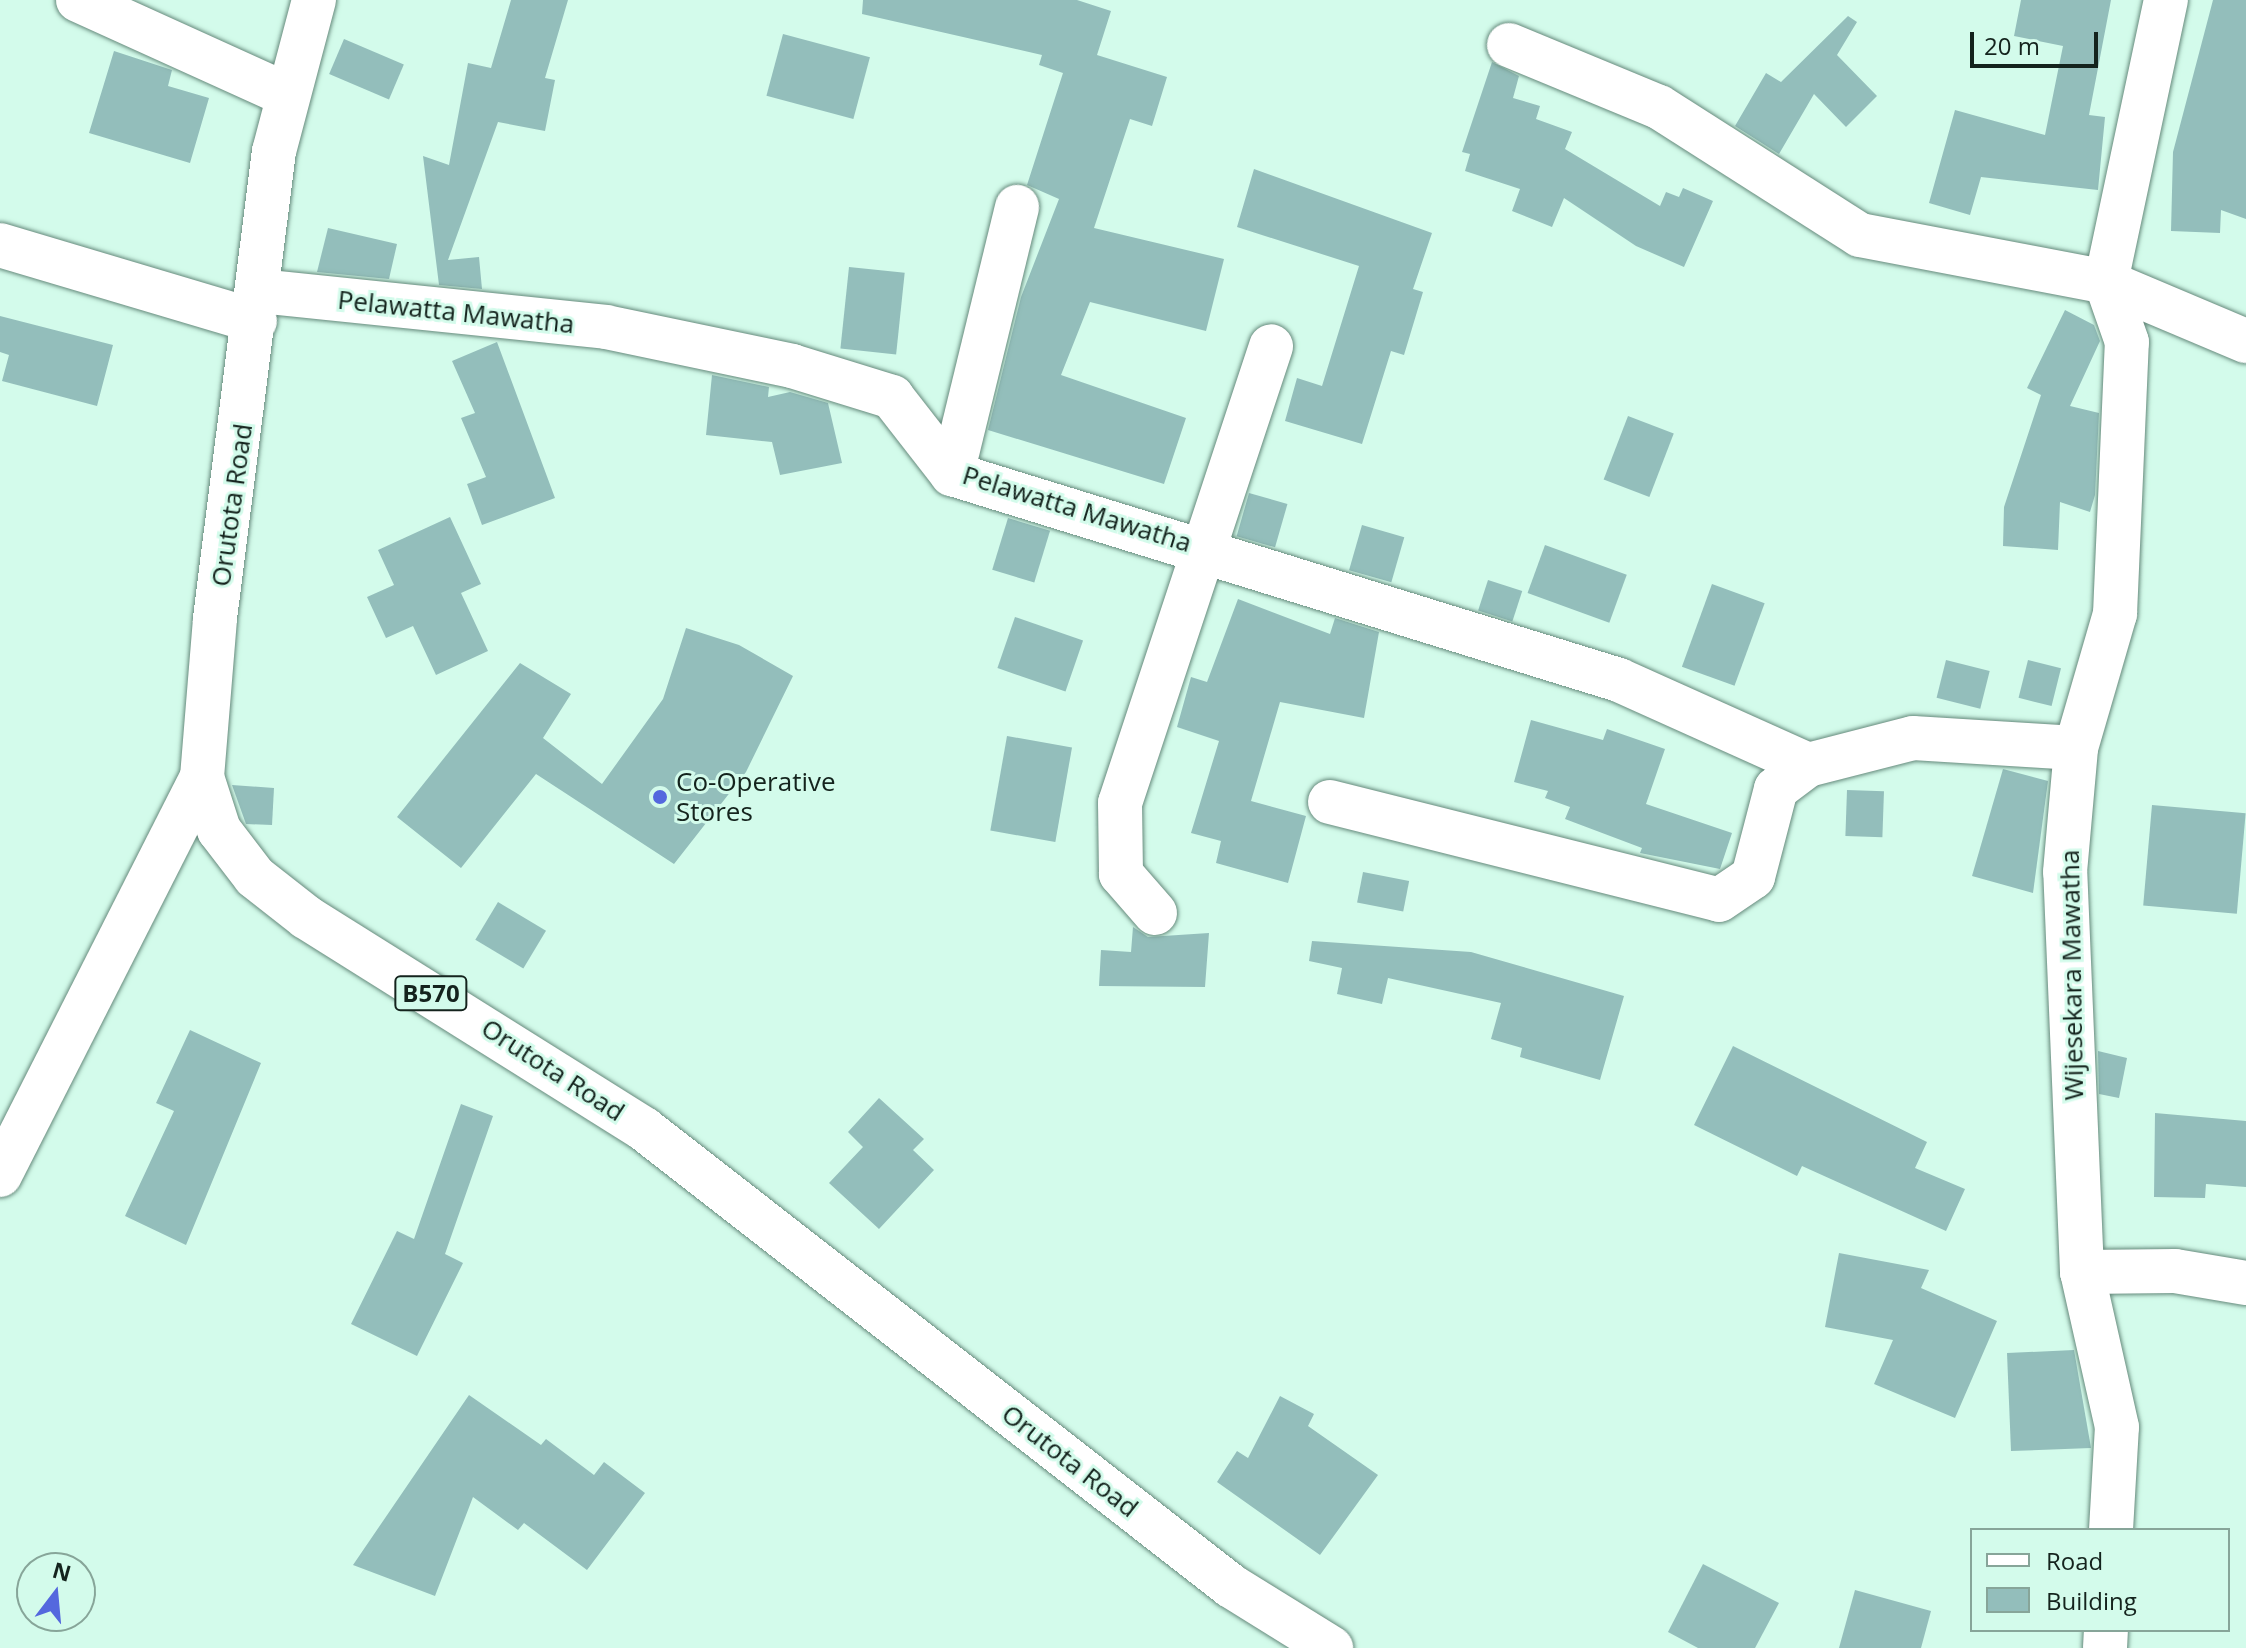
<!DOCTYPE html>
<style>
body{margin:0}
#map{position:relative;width:2246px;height:1648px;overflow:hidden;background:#d3fbeb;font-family:"Open Sans",sans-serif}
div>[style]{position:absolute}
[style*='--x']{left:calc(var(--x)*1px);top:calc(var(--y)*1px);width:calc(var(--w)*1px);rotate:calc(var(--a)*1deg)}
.building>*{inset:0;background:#93bebb;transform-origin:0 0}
.roads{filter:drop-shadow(0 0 2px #668a7c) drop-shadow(0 0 2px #668a7c)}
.street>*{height:44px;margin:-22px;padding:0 22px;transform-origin:22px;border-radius:22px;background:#fff}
.primary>*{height:44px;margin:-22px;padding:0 22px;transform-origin:22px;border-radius:22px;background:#fff}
.dots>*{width:22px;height:22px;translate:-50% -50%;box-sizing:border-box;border:4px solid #d3fbeb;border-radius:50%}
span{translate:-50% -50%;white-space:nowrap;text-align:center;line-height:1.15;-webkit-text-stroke:6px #d3fbeb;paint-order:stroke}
.shield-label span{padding:2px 6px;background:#d3fbeb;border:2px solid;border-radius:6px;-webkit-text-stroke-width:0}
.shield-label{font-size:24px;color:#14231d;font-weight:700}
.street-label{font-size:26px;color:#14231d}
.poi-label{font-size:26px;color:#14231d}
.left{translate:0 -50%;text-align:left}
.legend{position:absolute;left:1970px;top:1528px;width:260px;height:104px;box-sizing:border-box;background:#d3fbeb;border:2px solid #87a599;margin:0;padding:10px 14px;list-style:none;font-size:24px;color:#14231d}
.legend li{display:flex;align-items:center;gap:16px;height:40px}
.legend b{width:40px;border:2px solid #87a599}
.north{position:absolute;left:16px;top:1552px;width:80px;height:80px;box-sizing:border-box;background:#d3fbeb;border:2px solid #87a599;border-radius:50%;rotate:16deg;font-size:22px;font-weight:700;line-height:32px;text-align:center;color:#14231d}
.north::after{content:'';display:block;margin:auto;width:28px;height:36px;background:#5468de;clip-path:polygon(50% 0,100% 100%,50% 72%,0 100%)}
.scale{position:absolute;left:1970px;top:32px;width:128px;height:36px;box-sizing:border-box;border:4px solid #14231d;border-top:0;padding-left:10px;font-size:24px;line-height:28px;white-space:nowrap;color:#14231d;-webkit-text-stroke:6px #d3fbeb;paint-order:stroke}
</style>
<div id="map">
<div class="building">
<i style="clip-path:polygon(511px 0,568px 0,545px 78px,555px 80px,545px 131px,498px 122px,448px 260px,479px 257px,482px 289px,439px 285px,423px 156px,449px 165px,468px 63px,491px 68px)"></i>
<i style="clip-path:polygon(863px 0,1077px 0,1111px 11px,1097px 55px,1167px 77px,1152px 126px,1130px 119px,1094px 228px,1224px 259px,1206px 331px,1090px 302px,1061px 375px,1186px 418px,1164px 484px,988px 430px,1021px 297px,1059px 199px,1027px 185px,1063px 73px,1039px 65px,1042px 55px,862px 14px)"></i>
<i style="clip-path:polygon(2021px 0,2111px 0,2089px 115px,2105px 117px,2098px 190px,1981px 177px,1970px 215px,1929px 203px,1955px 110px,2045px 135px,2063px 46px,2014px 36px)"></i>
<i style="clip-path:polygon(2213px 0,2246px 0,2246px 219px,2221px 210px,2220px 233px,2171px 231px,2173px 152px)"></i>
<i style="clip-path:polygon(1848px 16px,1857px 22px,1837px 55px,1877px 96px,1846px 127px,1814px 94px,1779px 154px,1735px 126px,1766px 73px,1781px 82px)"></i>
<i style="left:783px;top:34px;width:90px;height:64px;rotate:15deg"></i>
<i style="left:344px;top:39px;width:65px;height:38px;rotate:23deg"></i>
<i style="clip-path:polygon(114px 51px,172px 70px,168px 86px,209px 98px,190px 163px,89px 133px)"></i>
<i style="clip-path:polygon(1492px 62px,1519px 76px,1513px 98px,1540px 106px,1536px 119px,1572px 132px,1565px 149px,1660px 206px,1666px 192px,1679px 197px,1683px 188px,1713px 201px,1684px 267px,1636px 246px,1564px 198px,1552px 227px,1512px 211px,1520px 189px,1465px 171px,1470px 154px,1462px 152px)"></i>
<i style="clip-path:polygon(1254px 169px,1432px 233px,1413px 289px,1423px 292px,1404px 355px,1391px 351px,1362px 444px,1285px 421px,1297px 378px,1322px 386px,1359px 266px,1237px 227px)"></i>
<i style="clip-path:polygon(328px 228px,397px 244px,389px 279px,317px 272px)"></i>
<i style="left:849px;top:267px;width:56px;height:82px;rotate:6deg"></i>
<i style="clip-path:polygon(2065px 310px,2094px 325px,2100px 341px,2070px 406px,2099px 413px,2095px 495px,2090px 512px,2060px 502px,2058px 550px,2003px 546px,2004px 507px,2041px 395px,2027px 388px)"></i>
<i style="clip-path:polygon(0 316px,113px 345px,97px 406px,2px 381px,9px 355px,0 352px)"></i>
<i style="clip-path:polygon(497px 342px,555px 498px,482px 525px,467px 484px,486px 477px,461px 418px,475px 413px,452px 361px)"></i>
<i style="clip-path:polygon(712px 375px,769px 387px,768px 397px,790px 392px,828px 403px,842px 463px,780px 475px,772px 442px,706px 435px)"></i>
<i style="left:1628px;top:416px;width:49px;height:68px;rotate:21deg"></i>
<i style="left:1249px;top:493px;width:40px;height:45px;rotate:16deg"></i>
<i style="clip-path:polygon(450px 517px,481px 584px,461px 593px,488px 651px,436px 675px,413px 626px,386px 638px,367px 597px,394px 585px,378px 550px)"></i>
<i style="left:1008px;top:518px;width:44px;height:54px;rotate:17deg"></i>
<i style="left:1362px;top:525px;width:44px;height:47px;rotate:16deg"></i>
<i style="left:1545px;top:545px;width:87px;height:51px;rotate:20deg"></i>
<i style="left:1488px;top:580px;width:36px;height:32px;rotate:18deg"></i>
<i style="left:1712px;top:584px;width:56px;height:88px;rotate:20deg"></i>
<i style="clip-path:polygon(1238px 599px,1330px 634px,1335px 618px,1379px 632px,1364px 718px,1280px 702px,1251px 801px,1306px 816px,1288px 883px,1216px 863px,1221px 841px,1191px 833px,1219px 741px,1177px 727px,1191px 677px,1207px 682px)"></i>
<i style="left:1015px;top:617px;width:72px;height:54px;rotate:19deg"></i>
<i style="clip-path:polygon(686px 628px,739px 645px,793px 676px,746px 772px,674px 864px,536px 774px,461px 868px,397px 817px,520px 663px,571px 694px,543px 738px,602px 784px,663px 699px)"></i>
<i style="left:1946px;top:660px;width:45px;height:39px;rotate:14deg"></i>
<i style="left:2028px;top:660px;width:34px;height:39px;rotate:14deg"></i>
<i style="clip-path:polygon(1531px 720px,1603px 740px,1607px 729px,1665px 749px,1646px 804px,1732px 833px,1720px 869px,1640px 853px,1642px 848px,1565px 819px,1570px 807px,1545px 798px,1548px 791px,1514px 782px)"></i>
<i style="left:1007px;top:736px;width:66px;height:96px;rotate:10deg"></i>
<i style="clip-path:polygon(2003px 769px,2048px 781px,2033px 893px,1972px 876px)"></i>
<i style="clip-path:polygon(232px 785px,274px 788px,272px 825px,246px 824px)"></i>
<i style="left:1847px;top:790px;width:37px;height:46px;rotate:2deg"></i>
<i style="left:2152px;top:805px;width:94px;height:101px;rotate:5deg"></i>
<i style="left:1363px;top:872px;width:47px;height:31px;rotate:11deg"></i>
<i style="left:498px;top:902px;width:56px;height:44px;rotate:31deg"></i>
<i style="clip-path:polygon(1133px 927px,1148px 937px,1209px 933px,1205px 987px,1099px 986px,1101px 950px,1131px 952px)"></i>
<i style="clip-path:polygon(1312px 941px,1471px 952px,1624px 996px,1600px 1080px,1520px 1057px,1522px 1048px,1491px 1039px,1501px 1003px,1388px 978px,1382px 1004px,1337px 994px,1342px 968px,1309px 961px)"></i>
<i style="clip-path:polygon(190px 1030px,261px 1063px,186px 1245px,125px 1216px,174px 1111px,156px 1103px)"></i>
<i style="clip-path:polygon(1733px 1046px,1927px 1142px,1915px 1168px,1965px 1189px,1946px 1231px,1802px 1166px,1797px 1176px,1694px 1125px)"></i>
<i style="clip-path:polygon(2098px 1051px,2127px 1058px,2119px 1098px,2099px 1094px)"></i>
<i style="clip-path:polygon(879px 1098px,924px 1139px,913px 1150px,934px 1170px,879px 1229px,829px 1183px,863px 1147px,848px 1132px)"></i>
<i style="clip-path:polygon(461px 1104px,493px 1116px,445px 1254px,463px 1263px,417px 1356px,351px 1324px,397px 1231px,414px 1239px)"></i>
<i style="clip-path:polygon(2155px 1113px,2246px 1121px,2246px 1187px,2206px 1184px,2205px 1198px,2154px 1197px)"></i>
<i style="clip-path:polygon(1839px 1253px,1929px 1270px,1921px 1288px,1997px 1321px,1955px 1418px,1874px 1384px,1893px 1340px,1825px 1327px)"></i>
<i style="clip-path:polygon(2074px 1350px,2091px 1448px,2011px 1451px,2007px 1353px)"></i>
<i style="clip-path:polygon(469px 1395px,541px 1445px,546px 1439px,594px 1475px,604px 1462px,645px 1493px,587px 1570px,524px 1523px,518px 1530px,473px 1497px,435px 1596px,353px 1565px)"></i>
<i style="clip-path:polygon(1280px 1396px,1314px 1414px,1308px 1426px,1378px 1475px,1320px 1555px,1217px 1482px,1237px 1451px,1248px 1458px)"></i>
<i style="clip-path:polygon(1703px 1564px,1779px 1603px,1755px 1648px,1698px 1648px,1668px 1632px)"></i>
<i style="clip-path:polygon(1855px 1590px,1931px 1611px,1921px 1648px,1839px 1648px)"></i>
</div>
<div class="roads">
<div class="street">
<i style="--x:78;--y:0;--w:227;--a:24.4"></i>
<i style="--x:1509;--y:45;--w:162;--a:22.5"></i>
<i style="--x:1659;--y:107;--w:238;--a:32.5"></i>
<i style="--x:1860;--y:235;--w:250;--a:10.8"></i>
<i style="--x:2106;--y:282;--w:152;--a:22.9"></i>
<i style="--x:0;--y:245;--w:266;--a:16.6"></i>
<i style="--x:258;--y:291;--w:350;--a:5.9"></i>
<i style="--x:606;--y:327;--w:190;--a:11.8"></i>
<i style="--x:792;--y:366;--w:105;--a:17.2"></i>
<i style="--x:892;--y:397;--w:98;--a:52.1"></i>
<i style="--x:952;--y:474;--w:698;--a:17.16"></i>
<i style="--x:1619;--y:680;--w:207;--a:24.2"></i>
<i style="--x:952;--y:474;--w:275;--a:-76.3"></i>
<i style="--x:1330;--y:802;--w:401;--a:14.1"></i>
<i style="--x:1719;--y:900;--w:41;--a:-34.1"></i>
<i style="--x:1753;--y:877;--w:91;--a:-75.4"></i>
<i style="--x:1776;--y:789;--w:40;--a:-37"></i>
<i style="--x:1808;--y:765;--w:108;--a:-14.4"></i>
<i style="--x:1913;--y:738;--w:163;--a:3.5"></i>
<i style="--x:1155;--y:913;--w:52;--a:-131.1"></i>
<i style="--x:1121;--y:874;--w:71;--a:-90.8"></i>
<i style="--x:1120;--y:803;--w:481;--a:-71.7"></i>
<i style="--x:0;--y:1175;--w:446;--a:-63.1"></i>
<i style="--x:2082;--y:1272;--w:93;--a:-0.6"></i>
<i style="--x:2175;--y:1271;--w:72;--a:9.6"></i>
<i style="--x:2111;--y:1530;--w:103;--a:-86.7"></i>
<i style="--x:2117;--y:1427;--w:159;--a:-102.7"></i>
<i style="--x:2082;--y:1272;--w:400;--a:-92.4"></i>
<i style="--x:2065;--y:872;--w:124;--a:-84.9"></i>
<i style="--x:2076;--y:748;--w:140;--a:-73.8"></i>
<i style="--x:2115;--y:614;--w:272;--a:-87.5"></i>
<i style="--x:2127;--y:342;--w:64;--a:-109.3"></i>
<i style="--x:2106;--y:282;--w:288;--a:-78"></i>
<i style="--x:2105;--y:1648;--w:18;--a:-87"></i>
</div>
<div class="primary">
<i style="--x:314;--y:0;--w:156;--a:104.8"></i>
<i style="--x:274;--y:151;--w:472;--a:97.2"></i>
<i style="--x:215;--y:619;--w:159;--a:94.7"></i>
<i style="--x:202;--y:777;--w:56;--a:72.2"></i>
<i style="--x:219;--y:830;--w:59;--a:52.5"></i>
<i style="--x:255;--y:877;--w:65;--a:38.1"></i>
<i style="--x:306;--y:917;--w:399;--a:32.1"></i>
<i style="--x:644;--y:1129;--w:744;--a:37.9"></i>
<i style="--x:1231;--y:1586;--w:118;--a:31.8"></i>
</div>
</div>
<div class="dots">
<i style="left:660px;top:797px;background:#5468de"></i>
</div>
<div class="shield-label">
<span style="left:431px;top:993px">B570</span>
</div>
<div class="street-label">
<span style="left:456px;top:312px;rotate:6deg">Pelawatta Mawatha</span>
<span style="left:232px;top:505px;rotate:-82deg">Orutota Road</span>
<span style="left:1077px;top:509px;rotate:17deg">Pelawatta Mawatha</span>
<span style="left:2072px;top:975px;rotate:-91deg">Wijesekara Mawatha</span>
<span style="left:553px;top:1070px;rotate:33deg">Orutota Road</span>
<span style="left:1070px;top:1461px;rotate:38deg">Orutota Road</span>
</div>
<div class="poi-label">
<span class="left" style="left:676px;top:797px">Co-Operative<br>Stores</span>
</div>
<ul class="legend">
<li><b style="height:10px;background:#fff"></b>Road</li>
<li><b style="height:22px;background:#93bebb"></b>Building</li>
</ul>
<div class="north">N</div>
<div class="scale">20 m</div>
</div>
